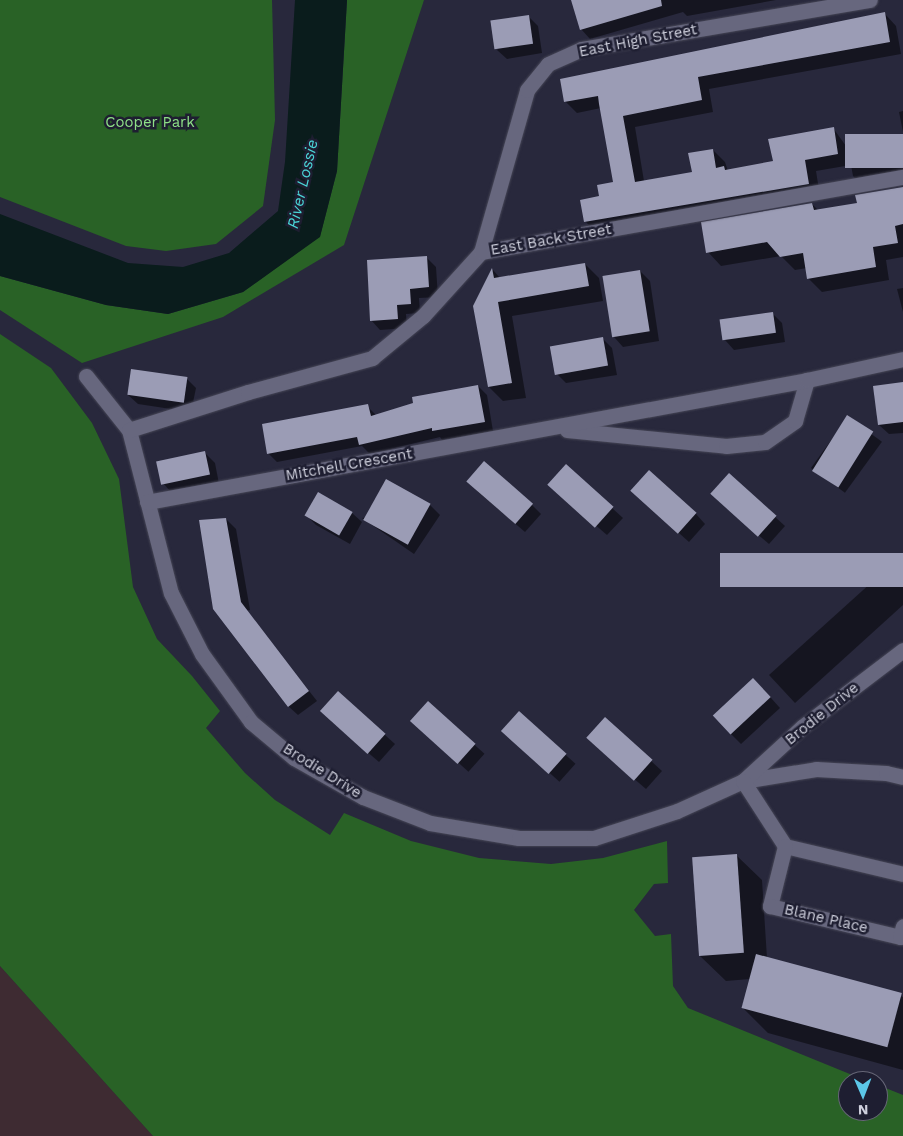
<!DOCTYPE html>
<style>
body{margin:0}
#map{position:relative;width:903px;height:1136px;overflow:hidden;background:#28283c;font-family:"Work Sans",sans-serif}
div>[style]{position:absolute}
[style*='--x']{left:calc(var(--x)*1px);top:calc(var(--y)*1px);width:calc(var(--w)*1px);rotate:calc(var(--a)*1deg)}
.education>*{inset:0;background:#3e2b32}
.green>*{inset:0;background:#296226}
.water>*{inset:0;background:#0a1c1c}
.shadow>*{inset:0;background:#0007;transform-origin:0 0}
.building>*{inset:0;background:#9b9cb5;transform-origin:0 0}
.roads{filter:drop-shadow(0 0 1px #464656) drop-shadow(0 0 1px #464656)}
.street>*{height:15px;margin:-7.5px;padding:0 7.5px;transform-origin:7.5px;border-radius:7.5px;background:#67677e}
span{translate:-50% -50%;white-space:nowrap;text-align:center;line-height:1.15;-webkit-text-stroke:5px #1e1e31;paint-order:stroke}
.street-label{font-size:15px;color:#cfd0dd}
.park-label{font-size:15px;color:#8ee087}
.water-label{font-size:16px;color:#4ad5d7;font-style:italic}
.north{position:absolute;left:838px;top:1071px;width:50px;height:50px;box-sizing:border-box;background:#1e1e31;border:1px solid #656576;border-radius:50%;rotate:179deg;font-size:14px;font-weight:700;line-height:20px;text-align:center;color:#cfd0dd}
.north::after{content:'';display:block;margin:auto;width:18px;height:22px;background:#5cc7e8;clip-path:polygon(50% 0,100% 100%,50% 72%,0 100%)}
</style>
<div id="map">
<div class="education">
<i style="clip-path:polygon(0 966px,153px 1136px,0 1136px)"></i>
</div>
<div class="green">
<i style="clip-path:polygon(0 0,272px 0,275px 120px,263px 206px,216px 244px,166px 251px,126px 246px,0 197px)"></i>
<i style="clip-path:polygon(347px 0,424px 0,344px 245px,223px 317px,82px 363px,0 310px,0 276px,106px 305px,168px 314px,243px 292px,320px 236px,337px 171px)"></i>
<i style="clip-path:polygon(0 334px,51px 368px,92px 423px,119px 479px,133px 587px,157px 639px,192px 676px,220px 711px,206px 728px,245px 773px,275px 800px,330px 835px,344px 813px,411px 841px,479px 858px,551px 864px,603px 858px,667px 841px,668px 883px,654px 884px,634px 910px,655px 936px,671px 934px,673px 986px,688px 1008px,867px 1081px,848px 1081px,848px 1111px,878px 1111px,878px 1085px,903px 1095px,903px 1136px,153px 1136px,0 966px)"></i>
</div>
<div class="water">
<i style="clip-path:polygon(295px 0,347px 0,337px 171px,320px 237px,243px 292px,168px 314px,106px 305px,0 276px,0 214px,128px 263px,183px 267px,229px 253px,278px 211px,285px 162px)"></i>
</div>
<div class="shadow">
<i style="clip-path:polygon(573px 0,776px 0,687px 16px,683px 12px,590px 39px,581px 29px)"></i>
<i style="clip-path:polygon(885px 14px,896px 26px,901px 54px,709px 89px,713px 112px,635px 127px,644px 181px,693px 173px,713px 150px,725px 162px,728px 171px,774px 162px,833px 128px,846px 146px,903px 135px,903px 183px,867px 190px,853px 176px,851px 165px,816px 171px,820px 196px,598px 234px,586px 222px,582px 201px,600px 197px,614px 183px,601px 108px,577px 113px,565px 101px)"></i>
<i style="clip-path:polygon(528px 16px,538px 26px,542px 53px,507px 59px,497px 50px)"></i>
<i style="clip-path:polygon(903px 111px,903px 132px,899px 112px)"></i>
<i style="clip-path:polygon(903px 188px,903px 257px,886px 260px,889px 280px,822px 292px,808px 278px,807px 268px,795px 270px,781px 256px,721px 266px,708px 252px,812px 204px,819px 211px,858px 204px)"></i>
<i style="clip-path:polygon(427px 258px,436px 267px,438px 297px,419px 298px,420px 313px,406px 314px,407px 328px,380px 330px,371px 320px)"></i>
<i style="clip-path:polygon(585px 264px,599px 278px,603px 301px,512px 316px,526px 398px,503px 401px,489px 387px,474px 307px,493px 270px,500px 278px)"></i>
<i style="clip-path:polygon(640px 271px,650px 281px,659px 341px,623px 347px,614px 337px,604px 277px)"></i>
<i style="clip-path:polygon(903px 288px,903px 312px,897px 289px)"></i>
<i style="clip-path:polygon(772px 313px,782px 323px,785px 342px,734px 350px,725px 340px)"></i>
<i style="clip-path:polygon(602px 338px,612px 348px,617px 375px,566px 383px,556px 373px)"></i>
<i style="clip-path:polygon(186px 378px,196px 388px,191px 412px,138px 404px,128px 395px)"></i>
<i style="clip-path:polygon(903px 383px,903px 433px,889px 434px,879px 425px)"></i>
<i style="clip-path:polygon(478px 386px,487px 395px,493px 431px,442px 440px,440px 437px,370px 454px,362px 446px,277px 462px,268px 453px,367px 406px,376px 415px)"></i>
<i style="left:848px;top:417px;width:42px;height:63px;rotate:36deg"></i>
<i style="clip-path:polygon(205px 453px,215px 463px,219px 484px,171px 492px,162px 482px)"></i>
<i style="clip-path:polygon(566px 466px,623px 518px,607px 535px,559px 494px)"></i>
<i style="clip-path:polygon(729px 475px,785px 526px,769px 544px,721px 503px)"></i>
<i style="clip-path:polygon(477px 491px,532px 505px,541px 514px,525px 532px)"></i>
<i style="clip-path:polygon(642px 500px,696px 514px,705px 524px,689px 542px)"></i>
<i style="clip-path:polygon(430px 505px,440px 515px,414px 554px,362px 518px)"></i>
<i style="clip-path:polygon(352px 513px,362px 522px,350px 544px,316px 525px,307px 516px)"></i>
<i style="clip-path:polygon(226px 519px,236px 529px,250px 610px,223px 614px)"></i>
<i style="clip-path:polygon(903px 554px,903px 605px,795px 703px,769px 675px)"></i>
<i style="clip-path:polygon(252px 619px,317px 701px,298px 715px,288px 706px)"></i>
<i style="clip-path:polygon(763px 689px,780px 708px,741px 744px,731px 734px)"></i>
<i style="left:428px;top:703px;width:76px;height:24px;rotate:42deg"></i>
<i style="left:519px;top:713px;width:76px;height:24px;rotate:42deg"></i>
<i style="clip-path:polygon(605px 719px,662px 771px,646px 789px,598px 748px)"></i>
<i style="clip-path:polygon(331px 721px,385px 735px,395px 744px,379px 762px)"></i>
<i style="clip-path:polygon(736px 855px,762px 880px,767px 958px,903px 997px,903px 1070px,768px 1033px,742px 1007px,750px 979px,726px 981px,700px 956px)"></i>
</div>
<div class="building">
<i style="clip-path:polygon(571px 0,661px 0,662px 6px,580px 30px)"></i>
<i style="clip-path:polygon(885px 12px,890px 42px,698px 77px,702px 100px,623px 116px,635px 182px,692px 172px,688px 153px,713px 149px,716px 168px,724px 166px,725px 170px,773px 161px,768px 139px,834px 127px,838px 154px,805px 160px,809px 184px,584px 222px,580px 200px,599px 196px,597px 185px,613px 182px,599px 104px,598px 96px,564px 102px,560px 79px)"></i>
<i style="left:529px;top:15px;width:29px;height:39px;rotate:82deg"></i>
<i style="left:903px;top:134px;width:34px;height:58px;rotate:90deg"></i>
<i style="clip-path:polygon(903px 187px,903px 224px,895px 226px,898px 243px,873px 247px,876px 267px,807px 279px,803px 253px,780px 257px,767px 242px,706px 253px,701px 222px,812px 203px,814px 210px,857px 203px,855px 195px)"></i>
<i style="clip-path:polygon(427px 256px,429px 287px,410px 289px,411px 304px,397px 305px,398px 319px,370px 321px,367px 260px)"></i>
<i style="clip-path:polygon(585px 263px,589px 286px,498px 302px,512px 383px,488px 387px,473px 306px,492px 268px,494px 278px)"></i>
<i style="left:640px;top:270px;width:62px;height:38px;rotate:81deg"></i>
<i style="left:773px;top:312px;width:21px;height:54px;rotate:82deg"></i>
<i style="left:603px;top:337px;width:29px;height:54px;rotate:80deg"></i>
<i style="left:131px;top:369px;width:57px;height:26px;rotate:8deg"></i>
<i style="clip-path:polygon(903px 382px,903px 422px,878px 425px,873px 386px)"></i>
<i style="clip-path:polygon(478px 385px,485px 422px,432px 431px,432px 428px,359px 445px,357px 437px,267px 454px,262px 424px,368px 404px,371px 416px,413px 403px,412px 397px)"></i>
<i style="left:847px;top:415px;width:31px;height:66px;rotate:32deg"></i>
<i style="left:205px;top:451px;width:24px;height:50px;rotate:78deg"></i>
<i style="left:484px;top:461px;width:65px;height:27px;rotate:41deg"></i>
<i style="left:566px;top:464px;width:64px;height:28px;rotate:42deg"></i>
<i style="left:649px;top:470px;width:64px;height:28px;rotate:42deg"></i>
<i style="left:729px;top:473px;width:64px;height:28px;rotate:42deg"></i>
<i style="left:386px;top:479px;width:51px;height:47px;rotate:29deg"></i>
<i style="left:318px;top:492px;width:40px;height:27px;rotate:30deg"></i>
<i style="clip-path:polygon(226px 518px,241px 602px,309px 691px,288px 707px,213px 609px,199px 520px)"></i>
<i style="left:903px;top:553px;width:34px;height:183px;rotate:90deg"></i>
<i style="left:753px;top:678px;width:26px;height:55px;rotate:47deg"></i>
<i style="left:338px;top:691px;width:64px;height:27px;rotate:42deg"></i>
<i style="left:428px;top:701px;width:64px;height:27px;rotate:42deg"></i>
<i style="left:519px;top:711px;width:64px;height:27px;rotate:42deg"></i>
<i style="left:605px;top:717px;width:64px;height:28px;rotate:42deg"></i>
<i style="left:737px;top:854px;width:99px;height:45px;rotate:86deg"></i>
<i style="left:756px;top:954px;width:151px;height:56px;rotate:15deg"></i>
</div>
<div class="roads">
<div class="street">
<i style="--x:481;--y:252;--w:168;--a:-74.1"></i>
<i style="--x:527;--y:90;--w:33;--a:-51"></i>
<i style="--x:548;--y:64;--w:37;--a:-24"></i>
<i style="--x:582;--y:49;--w:292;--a:-9.7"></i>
<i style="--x:86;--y:376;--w:69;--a:51.5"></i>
<i style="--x:129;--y:430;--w:168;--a:75.6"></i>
<i style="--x:171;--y:593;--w:68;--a:63.1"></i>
<i style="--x:202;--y:654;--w:84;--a:54.2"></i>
<i style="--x:251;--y:722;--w:56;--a:39.9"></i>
<i style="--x:294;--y:758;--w:79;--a:29.5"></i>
<i style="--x:363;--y:797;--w:72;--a:21.2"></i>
<i style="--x:430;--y:823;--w:90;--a:9.6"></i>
<i style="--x:519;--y:838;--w:75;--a:0"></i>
<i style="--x:594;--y:838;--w:87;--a:-18"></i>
<i style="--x:677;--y:811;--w:72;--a:-24.4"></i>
<i style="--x:743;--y:781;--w:74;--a:-9.3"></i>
<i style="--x:816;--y:769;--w:70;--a:3.3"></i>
<i style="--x:886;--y:773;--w:17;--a:13"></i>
<i style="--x:129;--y:430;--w:125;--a:-17.7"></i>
<i style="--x:248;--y:392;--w:129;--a:-15.3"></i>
<i style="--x:372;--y:358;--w:66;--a:-39.5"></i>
<i style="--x:423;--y:316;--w:86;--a:-47.8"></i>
<i style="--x:481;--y:252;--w:429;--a:-10.1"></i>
<i style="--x:567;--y:430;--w:160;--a:5.7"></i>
<i style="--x:726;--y:446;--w:39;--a:-6"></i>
<i style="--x:765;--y:442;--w:37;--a:-35"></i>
<i style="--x:795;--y:421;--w:43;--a:-73.7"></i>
<i style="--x:147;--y:502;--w:671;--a:-10.47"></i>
<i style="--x:807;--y:380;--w:98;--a:-12.3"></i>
<i style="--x:903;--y:650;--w:127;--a:142.7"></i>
<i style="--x:802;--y:727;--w:80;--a:137.5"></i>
<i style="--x:743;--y:781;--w:77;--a:57.1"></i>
<i style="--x:785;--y:846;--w:121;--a:13.3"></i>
<i style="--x:785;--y:846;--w:62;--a:104"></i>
<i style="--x:770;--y:906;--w:134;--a:13.4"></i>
<i style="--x:900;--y:937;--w:11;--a:-75"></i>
</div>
</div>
<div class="street-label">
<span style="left:638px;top:41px;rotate:-11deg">East High Street</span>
<span style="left:551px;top:240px;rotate:-10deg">East Back Street</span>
<span style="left:349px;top:465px;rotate:-10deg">Mitchell Crescent</span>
<span style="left:822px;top:714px;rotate:-39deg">Brodie Drive</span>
<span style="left:322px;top:771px;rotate:32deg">Brodie Drive</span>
<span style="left:826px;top:919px;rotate:13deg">Blane Place</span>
</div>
<div class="park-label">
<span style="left:150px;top:123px">Cooper Park</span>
</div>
<div class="water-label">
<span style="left:303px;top:184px;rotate:-77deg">River Lossie</span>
</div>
<div class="north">N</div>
</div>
